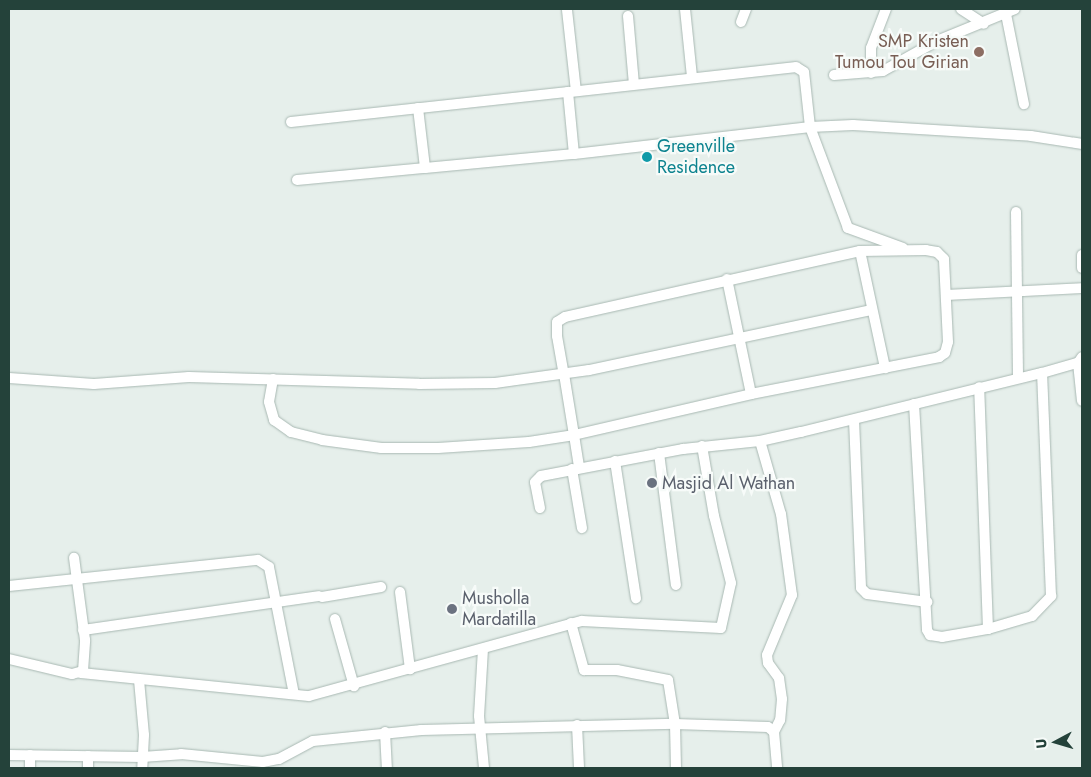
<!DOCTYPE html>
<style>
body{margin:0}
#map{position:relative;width:1091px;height:777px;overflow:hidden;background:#e6efeb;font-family:Jost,sans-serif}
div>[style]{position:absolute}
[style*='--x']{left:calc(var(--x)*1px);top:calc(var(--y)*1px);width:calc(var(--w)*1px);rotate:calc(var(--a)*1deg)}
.roads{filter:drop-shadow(0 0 1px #a8b8b2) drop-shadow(0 0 1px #a8b8b2)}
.minor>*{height:10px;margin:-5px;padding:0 5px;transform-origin:5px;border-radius:5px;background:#fff}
.dots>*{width:14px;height:14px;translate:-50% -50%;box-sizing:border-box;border:2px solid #f7fbf9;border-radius:50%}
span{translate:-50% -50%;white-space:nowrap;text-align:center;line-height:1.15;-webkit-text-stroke:4.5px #f7fbf9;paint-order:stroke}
.education-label{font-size:18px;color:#785e54}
.right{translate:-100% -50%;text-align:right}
.culture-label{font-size:18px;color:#0d838f}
.left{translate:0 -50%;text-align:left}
.worship-label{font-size:18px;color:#5b616d}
.frame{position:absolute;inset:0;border:10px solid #24423a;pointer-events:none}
.north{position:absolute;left:1031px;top:717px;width:50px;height:50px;-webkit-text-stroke:4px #f7fbf9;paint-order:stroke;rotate:264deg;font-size:14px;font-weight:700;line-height:20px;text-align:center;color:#24423a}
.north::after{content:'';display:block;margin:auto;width:18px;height:22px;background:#24423a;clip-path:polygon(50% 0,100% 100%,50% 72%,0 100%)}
</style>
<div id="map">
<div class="roads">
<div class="minor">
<i style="--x:685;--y:9;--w:68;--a:84.1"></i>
<i style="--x:961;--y:9;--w:27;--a:33"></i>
<i style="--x:567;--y:10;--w:81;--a:83.7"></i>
<i style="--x:1006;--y:14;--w:92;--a:78.7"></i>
<i style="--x:628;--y:16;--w:68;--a:85"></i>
<i style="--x:741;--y:22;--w:14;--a:-69"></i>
<i style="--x:871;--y:73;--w:25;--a:-90"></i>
<i style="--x:871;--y:48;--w:42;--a:-69"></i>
<i style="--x:834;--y:75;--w:49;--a:-4.7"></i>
<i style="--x:883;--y:71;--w:62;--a:-29.1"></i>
<i style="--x:937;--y:41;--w:84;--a:-22.3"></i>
<i style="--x:418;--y:108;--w:60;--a:83.3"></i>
<i style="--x:425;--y:168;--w:150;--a:-5.4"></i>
<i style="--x:291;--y:122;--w:279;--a:-6.2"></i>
<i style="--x:297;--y:180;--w:129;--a:-5.4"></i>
<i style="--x:1016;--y:212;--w:166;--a:89.3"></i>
<i style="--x:903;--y:248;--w:59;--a:-160"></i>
<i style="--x:848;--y:228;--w:108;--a:-110.6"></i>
<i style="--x:810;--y:127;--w:55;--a:-96.2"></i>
<i style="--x:804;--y:72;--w:9;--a:-148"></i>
<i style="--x:796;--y:67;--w:229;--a:173.7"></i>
<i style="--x:568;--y:92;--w:62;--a:84.5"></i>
<i style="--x:574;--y:154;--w:238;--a:-6.5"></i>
<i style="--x:810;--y:127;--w:43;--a:-2.7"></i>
<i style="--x:853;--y:125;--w:178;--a:3.5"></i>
<i style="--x:1031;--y:136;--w:52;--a:8.9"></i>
<i style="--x:860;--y:251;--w:120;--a:77.9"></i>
<i style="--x:1082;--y:255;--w:13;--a:90"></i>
<i style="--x:727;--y:279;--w:117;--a:78.2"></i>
<i style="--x:946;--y:295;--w:136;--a:-2.9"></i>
<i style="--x:1078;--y:363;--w:38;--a:84"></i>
<i style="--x:9;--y:378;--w:85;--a:4"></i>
<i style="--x:94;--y:384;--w:95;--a:-4.2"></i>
<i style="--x:189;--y:377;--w:230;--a:1.7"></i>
<i style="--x:419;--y:384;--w:76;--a:-0.8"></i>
<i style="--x:495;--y:383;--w:95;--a:-7.9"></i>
<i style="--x:589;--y:370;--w:289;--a:-12"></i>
<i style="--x:273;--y:379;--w:23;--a:100"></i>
<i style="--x:269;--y:402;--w:19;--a:74"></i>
<i style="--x:274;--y:420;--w:21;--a:35"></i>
<i style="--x:291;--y:432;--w:32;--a:14"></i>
<i style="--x:322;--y:440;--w:60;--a:7.7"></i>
<i style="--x:381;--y:448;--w:57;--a:0"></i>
<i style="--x:438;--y:448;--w:91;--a:-3.8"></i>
<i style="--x:529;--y:442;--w:46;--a:-8.8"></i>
<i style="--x:574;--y:435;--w:182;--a:-13"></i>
<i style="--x:751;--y:394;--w:192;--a:-11.1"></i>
<i style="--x:939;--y:357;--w:7;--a:-34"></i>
<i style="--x:945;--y:353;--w:11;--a:-75"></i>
<i style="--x:948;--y:342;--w:83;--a:-92.8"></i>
<i style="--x:944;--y:259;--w:10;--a:-135"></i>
<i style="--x:937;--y:252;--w:11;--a:-170"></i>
<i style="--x:926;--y:250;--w:66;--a:179.1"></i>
<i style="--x:860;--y:251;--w:302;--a:167.4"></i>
<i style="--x:565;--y:317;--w:9;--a:148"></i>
<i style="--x:557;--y:322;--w:14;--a:90"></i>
<i style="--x:557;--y:336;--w:39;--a:80"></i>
<i style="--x:564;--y:374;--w:62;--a:80.7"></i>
<i style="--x:574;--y:435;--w:33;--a:81"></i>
<i style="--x:914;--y:404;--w:226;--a:86.7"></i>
<i style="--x:927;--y:630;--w:6;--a:59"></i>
<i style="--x:930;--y:635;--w:12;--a:9"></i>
<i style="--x:942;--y:637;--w:47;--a:-9.9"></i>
<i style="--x:988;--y:629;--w:242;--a:-92.1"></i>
<i style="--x:854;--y:420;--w:168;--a:87.6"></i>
<i style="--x:861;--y:588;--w:8;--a:45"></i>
<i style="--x:867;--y:594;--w:61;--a:7.6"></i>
<i style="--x:760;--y:441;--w:76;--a:74"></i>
<i style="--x:781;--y:514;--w:82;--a:82.3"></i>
<i style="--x:792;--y:595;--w:65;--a:112.6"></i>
<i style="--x:767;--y:655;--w:8;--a:83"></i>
<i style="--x:768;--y:663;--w:19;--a:54"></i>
<i style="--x:779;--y:678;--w:21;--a:82"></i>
<i style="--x:782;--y:699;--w:21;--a:95"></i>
<i style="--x:780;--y:720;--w:13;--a:117"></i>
<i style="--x:774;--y:732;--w:36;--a:85"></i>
<i style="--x:659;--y:453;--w:133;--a:82.7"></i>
<i style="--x:615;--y:461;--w:139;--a:81.3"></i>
<i style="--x:572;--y:469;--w:60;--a:80.4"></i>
<i style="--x:540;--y:508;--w:26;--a:-101"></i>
<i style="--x:535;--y:482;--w:8;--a:-45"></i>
<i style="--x:541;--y:476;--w:145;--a:-10.8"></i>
<i style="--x:683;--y:449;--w:77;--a:-5.9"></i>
<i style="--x:760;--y:441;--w:42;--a:-12.4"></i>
<i style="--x:801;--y:432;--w:248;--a:-13.8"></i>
<i style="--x:1042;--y:373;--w:37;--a:-16"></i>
<i style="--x:1078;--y:363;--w:7;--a:-56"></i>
<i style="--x:9;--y:586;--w:250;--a:-6"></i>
<i style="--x:258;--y:560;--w:13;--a:32"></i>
<i style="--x:269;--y:567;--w:129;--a:78.9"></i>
<i style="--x:400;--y:592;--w:78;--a:82.6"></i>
<i style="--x:322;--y:597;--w:60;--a:-9.6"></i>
<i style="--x:335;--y:619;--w:70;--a:74.2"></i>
<i style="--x:571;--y:623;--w:49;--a:74.5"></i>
<i style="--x:584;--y:670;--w:33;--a:0"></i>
<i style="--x:617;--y:670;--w:52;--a:11.1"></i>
<i style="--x:668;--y:680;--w:45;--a:81"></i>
<i style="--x:675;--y:724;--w:44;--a:88.7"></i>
<i style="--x:988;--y:629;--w:46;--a:-16.5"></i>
<i style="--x:1032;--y:616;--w:28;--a:-46"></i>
<i style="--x:1051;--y:596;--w:223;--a:-92.3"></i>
<i style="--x:83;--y:630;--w:238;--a:-8.2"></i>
<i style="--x:483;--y:649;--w:67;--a:93.4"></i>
<i style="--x:479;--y:716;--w:52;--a:84.5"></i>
<i style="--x:9;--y:659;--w:65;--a:13.4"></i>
<i style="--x:72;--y:674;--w:11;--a:-15"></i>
<i style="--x:83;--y:671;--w:31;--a:-86"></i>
<i style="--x:85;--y:640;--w:83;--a:-97.6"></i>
<i style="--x:81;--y:673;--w:229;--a:5.8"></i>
<i style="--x:309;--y:696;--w:283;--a:-15.4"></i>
<i style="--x:582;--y:621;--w:139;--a:2.9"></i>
<i style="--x:721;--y:628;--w:46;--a:-77.5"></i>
<i style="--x:731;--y:583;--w:69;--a:-104.2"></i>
<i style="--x:714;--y:516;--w:71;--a:-99.7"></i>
<i style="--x:139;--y:680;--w:55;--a:84.8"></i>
<i style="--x:144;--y:735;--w:33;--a:93"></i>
<i style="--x:577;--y:725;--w:43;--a:87.3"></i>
<i style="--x:385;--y:732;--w:36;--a:87"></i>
<i style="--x:9;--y:755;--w:133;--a:0.9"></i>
<i style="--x:142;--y:757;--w:39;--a:-4"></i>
<i style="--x:181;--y:754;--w:82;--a:5.6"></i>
<i style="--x:263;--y:762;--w:16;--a:-11"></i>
<i style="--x:279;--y:759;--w:38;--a:-28"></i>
<i style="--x:313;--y:741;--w:109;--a:-5.8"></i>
<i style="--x:421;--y:730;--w:254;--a:-1.4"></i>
<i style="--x:675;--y:724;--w:93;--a:1.8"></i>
<i style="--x:768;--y:727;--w:8;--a:40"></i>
<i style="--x:30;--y:755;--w:13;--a:90"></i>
<i style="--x:88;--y:756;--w:12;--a:90"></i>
</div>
</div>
<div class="dots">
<i style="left:979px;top:52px;background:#8d6e63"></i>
<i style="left:647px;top:157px;background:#0f9aa8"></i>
<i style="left:652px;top:483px;background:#6b7280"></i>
<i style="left:452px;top:609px;background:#6b7280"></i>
</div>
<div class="education-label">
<span class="right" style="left:969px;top:52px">SMP Kristen<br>Tumou Tou Girian</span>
</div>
<div class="culture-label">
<span class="left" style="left:657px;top:157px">Greenville<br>Residence</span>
</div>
<div class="worship-label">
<span class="left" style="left:662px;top:483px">Masjid Al Wathan</span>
<span class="left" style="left:462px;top:609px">Musholla<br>Mardatilla</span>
</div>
<div class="frame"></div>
<div class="north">U</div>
</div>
